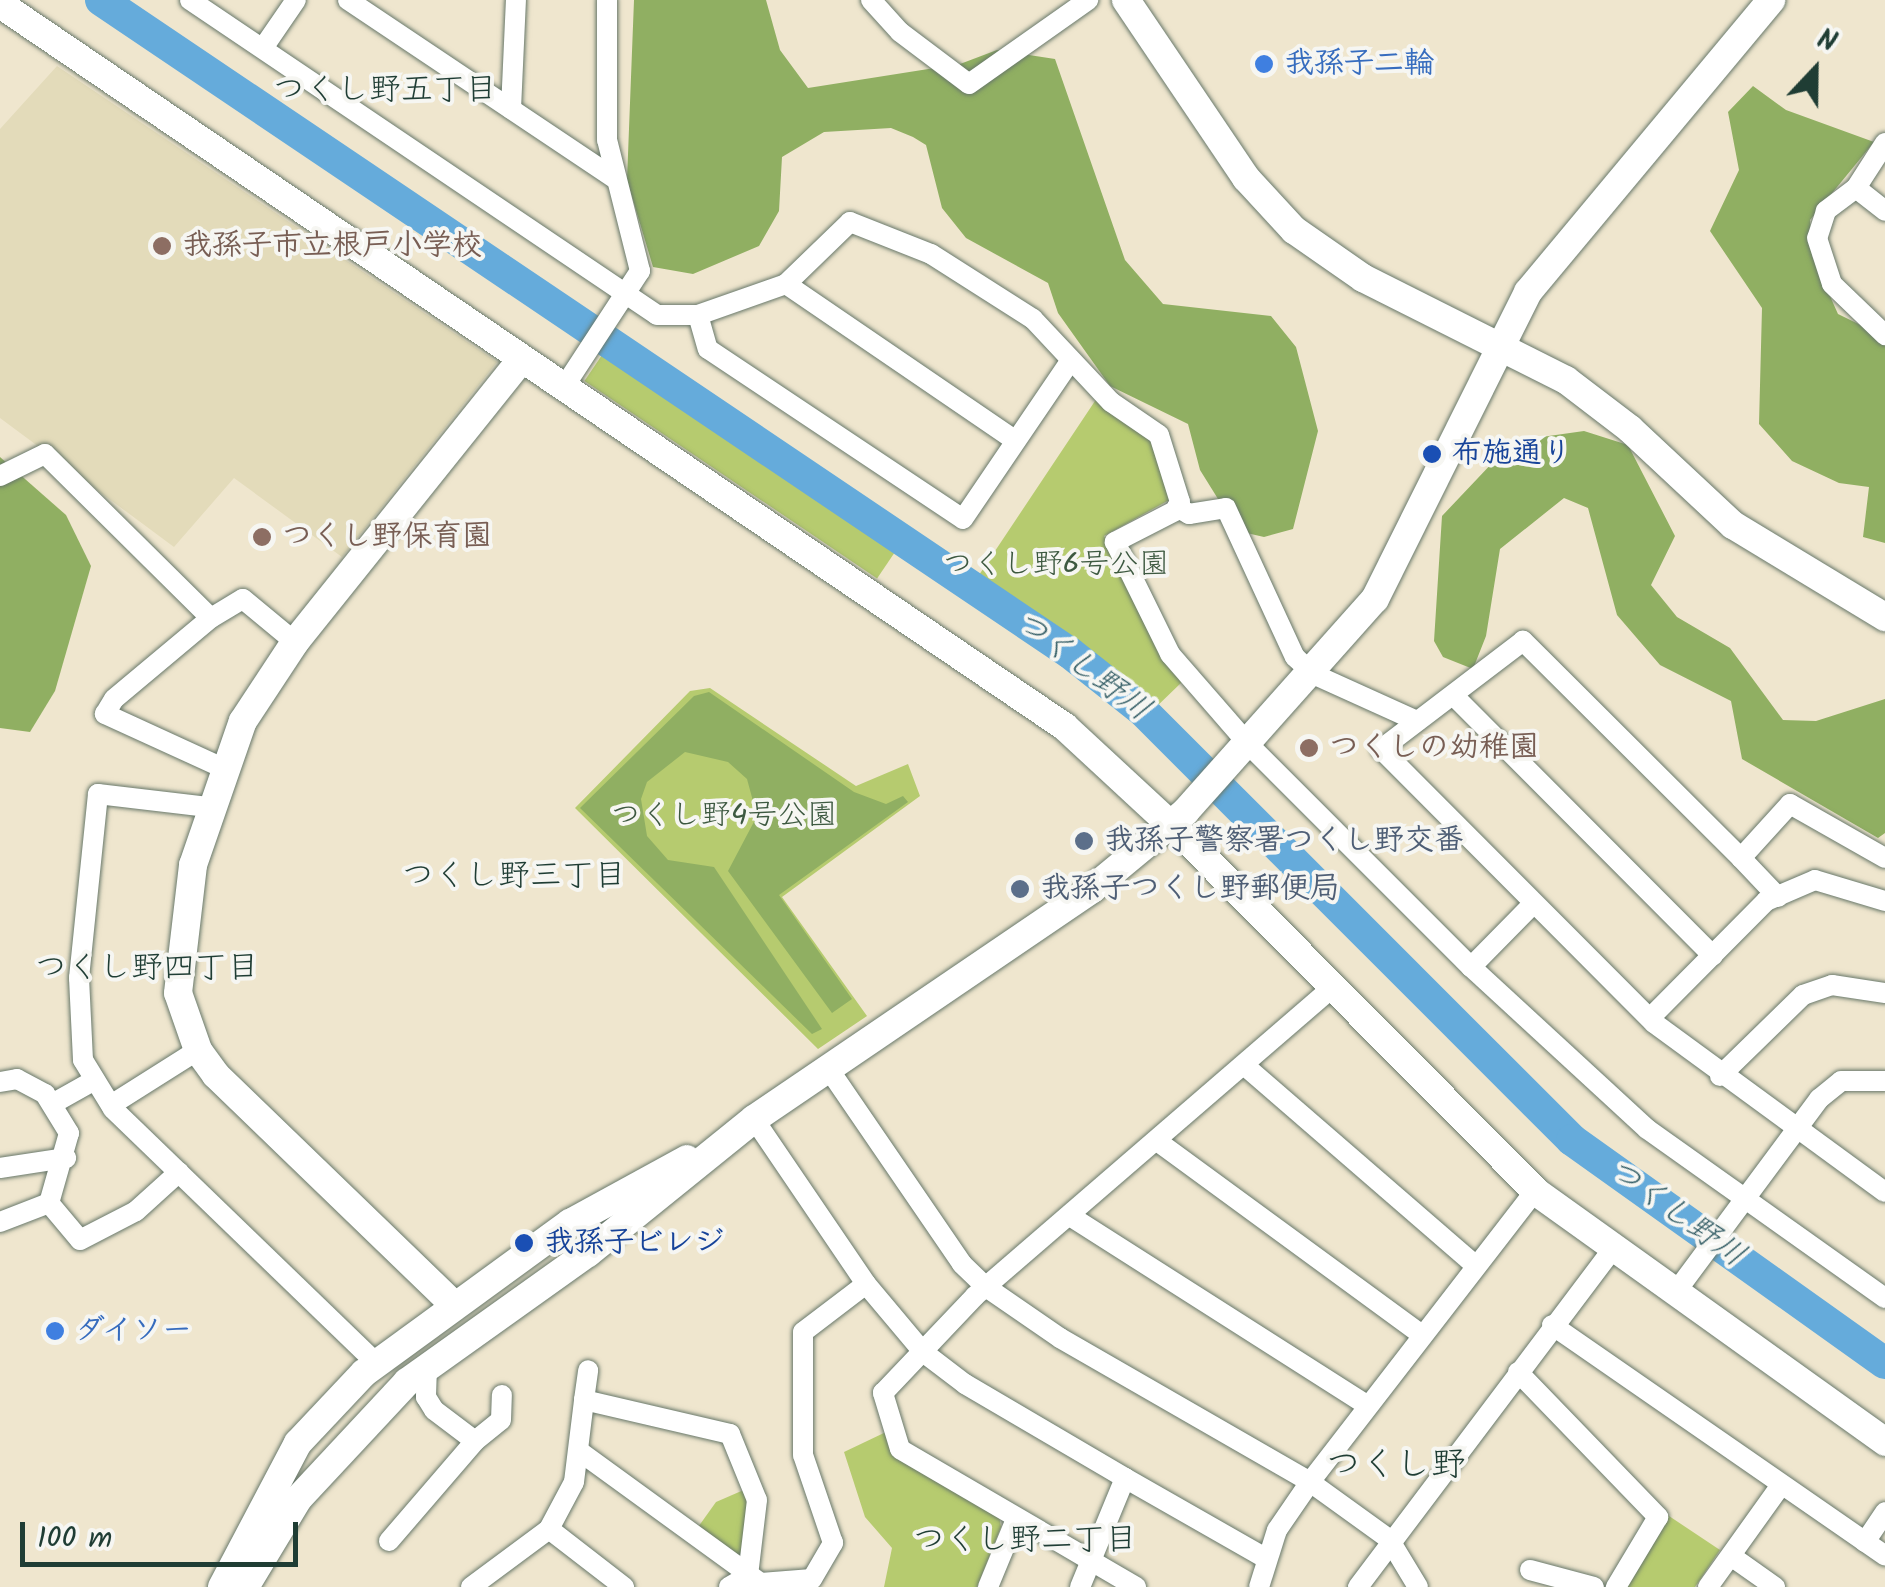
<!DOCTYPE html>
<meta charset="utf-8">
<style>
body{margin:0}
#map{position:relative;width:1885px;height:1587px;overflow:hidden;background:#efe6ce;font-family:Kalam,"Klee One",sans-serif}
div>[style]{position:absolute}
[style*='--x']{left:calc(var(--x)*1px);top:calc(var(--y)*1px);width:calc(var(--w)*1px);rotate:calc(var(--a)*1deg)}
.built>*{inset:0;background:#e3dbba}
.green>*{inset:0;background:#b6cb6f;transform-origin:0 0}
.forest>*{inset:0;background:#90af62}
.river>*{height:32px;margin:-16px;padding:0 16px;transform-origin:16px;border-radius:16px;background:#65abdb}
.roads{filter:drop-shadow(0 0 2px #68786a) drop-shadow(0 0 2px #68786a)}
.street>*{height:20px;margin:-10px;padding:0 10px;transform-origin:10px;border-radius:10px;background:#fff}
.secondary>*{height:28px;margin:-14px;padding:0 14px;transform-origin:14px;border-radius:14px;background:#fff}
.dots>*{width:28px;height:28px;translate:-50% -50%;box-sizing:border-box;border:5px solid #f6f6f2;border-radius:50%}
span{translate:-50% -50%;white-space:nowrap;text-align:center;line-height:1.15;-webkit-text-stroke:8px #f6f6f2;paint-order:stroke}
.shop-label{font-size:30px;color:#366cbe;font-weight:700}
.left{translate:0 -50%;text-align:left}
.education-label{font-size:30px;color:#785e54;font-weight:700}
.transit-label{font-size:30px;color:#164399;font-weight:700}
.park-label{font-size:30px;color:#3d5940}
.service-label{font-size:30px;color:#4e5e75;font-weight:700}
.neighbourhood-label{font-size:32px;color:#1f3d34}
.water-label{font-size:32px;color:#345e66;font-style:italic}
.quarter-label{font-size:35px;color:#1f3d34}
.north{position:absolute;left:1765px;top:20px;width:100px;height:100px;-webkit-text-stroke:8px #f6f6f2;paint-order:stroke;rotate:22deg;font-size:28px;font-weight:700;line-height:40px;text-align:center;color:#1f3d34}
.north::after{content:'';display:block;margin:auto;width:35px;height:45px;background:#1f3d34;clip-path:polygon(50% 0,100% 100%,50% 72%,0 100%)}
.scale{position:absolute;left:20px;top:1522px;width:278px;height:45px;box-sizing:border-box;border:5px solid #1f3d34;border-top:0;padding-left:12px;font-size:30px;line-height:35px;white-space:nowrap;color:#1f3d34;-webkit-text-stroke:8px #f6f6f2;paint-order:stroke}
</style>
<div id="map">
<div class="built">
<i style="clip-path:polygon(57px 66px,497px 362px,342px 557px,234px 478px,174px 547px,0 418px,0 129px)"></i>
</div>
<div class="green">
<i style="left:604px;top:352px;width:353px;height:35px;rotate:34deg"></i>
<i style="clip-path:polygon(1097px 398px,1152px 438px,1171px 499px,1104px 536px,1182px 682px,1153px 710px,1052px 628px,977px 578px)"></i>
<i style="clip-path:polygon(710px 688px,856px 786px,908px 764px,920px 796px,782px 897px,867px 1016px,818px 1049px,575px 808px,690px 691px)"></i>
<i style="clip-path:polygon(886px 1432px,999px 1516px,1001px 1527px,977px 1587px,884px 1587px,892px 1548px,865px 1517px,844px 1452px)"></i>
<i style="clip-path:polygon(746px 1489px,751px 1501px,739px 1563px,696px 1530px,716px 1502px)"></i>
<i style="clip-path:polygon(1666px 1514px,1720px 1550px,1695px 1587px,1619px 1587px)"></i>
</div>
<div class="forest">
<i style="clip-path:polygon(634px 0,766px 0,780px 50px,808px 88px,960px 64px,997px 50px,1055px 59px,1125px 260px,1163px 304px,1271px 316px,1296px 347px,1318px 431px,1293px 529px,1264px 537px,1238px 531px,1200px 470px,1188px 424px,1110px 386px,1058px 313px,1048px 283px,966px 238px,942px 208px,926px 145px,913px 137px,891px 128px,824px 132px,782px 157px,779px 211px,759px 246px,693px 274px,653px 267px,627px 180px)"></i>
<i style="clip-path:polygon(1753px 86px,1786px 110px,1874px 142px,1810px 220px,1812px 256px,1838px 314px,1885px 337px,1885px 543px,1863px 537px,1869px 487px,1839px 483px,1792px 461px,1759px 424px,1762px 308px,1710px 231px,1739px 170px,1728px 112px)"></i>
<i style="clip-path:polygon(1584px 431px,1628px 445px,1675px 536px,1651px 585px,1677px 617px,1730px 648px,1783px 720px,1816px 721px,1885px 699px,1885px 833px,1878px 838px,1742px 759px,1731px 701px,1660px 665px,1617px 615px,1588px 508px,1564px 498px,1500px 549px,1486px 636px,1473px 669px,1443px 657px,1434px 641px,1442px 516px,1513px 441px)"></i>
<i style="clip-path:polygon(0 457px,66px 515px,91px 566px,55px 691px,30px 732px,0 728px)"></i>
<i style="clip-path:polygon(709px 692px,854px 792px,886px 804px,903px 796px,908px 802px,779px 895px,852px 999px,832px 1013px,728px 871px,757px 816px,747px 779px,728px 762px,685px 752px,647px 782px,641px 799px,647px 836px,668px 860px,714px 867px,822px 1029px,812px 1034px,580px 808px,694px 696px)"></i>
</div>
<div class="river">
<i style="--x:101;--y:0;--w:1168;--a:33.98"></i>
<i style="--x:1070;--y:653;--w:92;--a:38.4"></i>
<i style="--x:1142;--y:710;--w:608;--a:45"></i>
<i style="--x:1572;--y:1140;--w:384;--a:35.5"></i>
</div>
<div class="roads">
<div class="street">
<i style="--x:190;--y:0;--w:563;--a:34"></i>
<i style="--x:657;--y:315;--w:41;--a:0"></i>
<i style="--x:698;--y:315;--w:93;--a:-19.4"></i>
<i style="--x:786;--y:284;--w:89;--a:-44.1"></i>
<i style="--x:850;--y:222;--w:87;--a:21.6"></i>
<i style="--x:931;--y:254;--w:121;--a:32.5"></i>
<i style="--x:1033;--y:319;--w:114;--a:46.8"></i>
<i style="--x:1111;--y:402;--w:58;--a:34.5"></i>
<i style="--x:1159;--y:435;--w:70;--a:72.6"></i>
<i style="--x:1180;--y:502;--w:10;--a:119"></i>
<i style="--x:1175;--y:511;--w:68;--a:152.7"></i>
<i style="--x:1115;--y:542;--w:125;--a:63.8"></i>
<i style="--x:1170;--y:654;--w:121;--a:49"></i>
<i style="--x:1249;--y:745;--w:314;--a:45"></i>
<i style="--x:1471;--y:967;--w:239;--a:42.6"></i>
<i style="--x:1647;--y:1129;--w:292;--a:35.4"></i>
<i style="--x:348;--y:0;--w:320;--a:33.8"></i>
<i style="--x:871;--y:0;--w:43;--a:47.8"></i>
<i style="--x:900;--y:32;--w:86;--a:37"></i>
<i style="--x:969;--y:84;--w:146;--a:-35.2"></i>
<i style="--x:263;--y:48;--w:58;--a:-55.5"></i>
<i style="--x:511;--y:109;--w:109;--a:-87.4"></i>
<i style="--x:1885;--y:143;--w:54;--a:122.8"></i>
<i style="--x:1856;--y:188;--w:38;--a:143"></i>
<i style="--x:1826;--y:211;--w:28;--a:108"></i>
<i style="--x:1817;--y:238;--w:48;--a:71.9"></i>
<i style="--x:1832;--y:284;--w:74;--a:43.9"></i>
<i style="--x:1856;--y:188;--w:37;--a:38"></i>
<i style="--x:786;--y:284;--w:278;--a:34.3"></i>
<i style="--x:698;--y:315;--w:35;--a:74"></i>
<i style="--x:708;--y:349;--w:306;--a:33.7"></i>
<i style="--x:963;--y:519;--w:192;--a:-55.8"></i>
<i style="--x:564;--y:387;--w:139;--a:-56.8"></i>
<i style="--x:640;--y:271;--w:135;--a:-104.1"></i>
<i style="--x:607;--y:140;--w:140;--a:-90"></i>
<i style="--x:0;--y:476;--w:50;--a:-26.1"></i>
<i style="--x:45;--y:454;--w:233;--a:44.7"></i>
<i style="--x:1177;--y:507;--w:14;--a:30"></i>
<i style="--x:1189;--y:514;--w:37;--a:-9"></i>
<i style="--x:1226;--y:508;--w:164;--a:65.2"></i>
<i style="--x:1295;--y:657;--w:25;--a:43"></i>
<i style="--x:1313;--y:674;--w:114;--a:24.3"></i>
<i style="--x:1453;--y:695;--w:368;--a:45.1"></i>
<i style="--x:223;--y:768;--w:130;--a:-155.4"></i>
<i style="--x:105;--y:714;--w:17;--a:-59"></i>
<i style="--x:114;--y:699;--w:126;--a:-39.9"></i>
<i style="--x:211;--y:618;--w:37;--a:-31"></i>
<i style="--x:243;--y:599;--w:67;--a:39.6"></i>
<i style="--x:208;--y:807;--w:111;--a:-173.3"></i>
<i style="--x:98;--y:794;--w:185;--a:95.9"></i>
<i style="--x:79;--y:978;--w:82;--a:87.2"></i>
<i style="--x:83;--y:1060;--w:57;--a:58.5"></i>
<i style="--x:113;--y:1109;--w:364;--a:44"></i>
<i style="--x:1741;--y:858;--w:308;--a:-135.1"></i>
<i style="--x:1523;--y:641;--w:178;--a:142.7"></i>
<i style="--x:1381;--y:749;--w:387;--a:45.1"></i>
<i style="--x:1654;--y:1023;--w:286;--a:36.2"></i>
<i style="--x:1778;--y:897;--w:54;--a:-133.5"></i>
<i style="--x:1741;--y:858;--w:73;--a:-47.8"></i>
<i style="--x:1790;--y:804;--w:109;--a:29.6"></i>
<i style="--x:1471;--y:967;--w:88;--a:-45.5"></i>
<i style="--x:1650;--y:1018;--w:165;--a:-45.2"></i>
<i style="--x:1766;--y:901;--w:53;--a:-23.2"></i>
<i style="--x:1815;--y:880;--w:73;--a:16.7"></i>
<i style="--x:1244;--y:1065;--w:307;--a:40.9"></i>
<i style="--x:828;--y:1068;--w:237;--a:55.6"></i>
<i style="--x:962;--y:1264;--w:33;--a:44"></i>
<i style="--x:986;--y:1287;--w:90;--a:34.6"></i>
<i style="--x:1060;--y:1338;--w:289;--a:29.9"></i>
<i style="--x:1310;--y:1482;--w:58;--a:124.5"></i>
<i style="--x:1277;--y:1530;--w:60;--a:107.5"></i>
<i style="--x:1720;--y:1076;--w:116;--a:-44.3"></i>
<i style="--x:1803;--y:995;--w:31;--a:-19"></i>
<i style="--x:1832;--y:985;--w:54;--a:8.6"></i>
<i style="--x:0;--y:1082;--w:17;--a:-10"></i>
<i style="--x:17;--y:1079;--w:32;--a:28"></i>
<i style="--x:45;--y:1094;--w:46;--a:58.4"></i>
<i style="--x:69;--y:1133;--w:73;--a:105.9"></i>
<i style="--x:52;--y:1104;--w:49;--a:-29.2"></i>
<i style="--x:111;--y:1105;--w:103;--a:-32.3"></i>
<i style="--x:754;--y:1119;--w:199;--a:55.8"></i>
<i style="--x:866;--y:1284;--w:89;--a:50"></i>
<i style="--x:923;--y:1352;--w:53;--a:37.3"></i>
<i style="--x:965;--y:1384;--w:186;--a:30.4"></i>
<i style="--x:1125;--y:1478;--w:118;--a:112.4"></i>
<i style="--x:1157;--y:1141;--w:328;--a:36.2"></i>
<i style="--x:0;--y:1168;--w:67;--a:-8.6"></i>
<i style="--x:1070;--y:1216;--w:352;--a:32.5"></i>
<i style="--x:0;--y:1222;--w:53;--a:-21.2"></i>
<i style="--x:49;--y:1203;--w:48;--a:50"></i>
<i style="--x:80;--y:1240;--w:63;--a:-27.4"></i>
<i style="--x:136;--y:1211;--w:58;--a:-42.2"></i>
<i style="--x:1675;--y:1293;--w:242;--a:-53.4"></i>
<i style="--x:1819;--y:1099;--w:28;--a:-39"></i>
<i style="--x:1841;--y:1081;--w:44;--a:0"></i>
<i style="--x:1552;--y:1325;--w:405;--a:34.7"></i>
<i style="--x:427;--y:1367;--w:30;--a:92"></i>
<i style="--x:426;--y:1397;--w:15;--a:58"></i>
<i style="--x:434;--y:1410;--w:51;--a:37.1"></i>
<i style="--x:475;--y:1441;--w:33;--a:-39"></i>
<i style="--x:501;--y:1420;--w:25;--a:-88"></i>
<i style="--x:1518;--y:1372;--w:202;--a:46"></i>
<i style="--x:1658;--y:1517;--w:82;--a:121"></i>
<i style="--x:584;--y:1400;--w:30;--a:-82"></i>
<i style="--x:579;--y:1451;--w:225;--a:36"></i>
<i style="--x:761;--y:1583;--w:51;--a:-4.5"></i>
<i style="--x:812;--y:1579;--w:42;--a:-59.7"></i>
<i style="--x:833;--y:1543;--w:93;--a:-108.8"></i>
<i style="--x:803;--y:1455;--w:123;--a:-90"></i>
<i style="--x:803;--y:1332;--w:79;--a:-37.3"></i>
<i style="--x:1125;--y:1478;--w:163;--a:29.7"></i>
<i style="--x:549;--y:1529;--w:95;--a:37.7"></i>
<i style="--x:389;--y:1541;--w:132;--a:-49.3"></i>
<i style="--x:1865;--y:1542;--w:36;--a:-56"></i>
<i style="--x:1731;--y:1556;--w:54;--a:35.2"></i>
<i style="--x:1530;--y:1570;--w:66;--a:14.9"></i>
<i style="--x:471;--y:1587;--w:97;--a:-36.6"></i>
<i style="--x:549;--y:1529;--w:53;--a:-62"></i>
<i style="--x:574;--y:1482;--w:83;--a:-83"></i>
<i style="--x:584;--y:1400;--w:150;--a:13.1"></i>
<i style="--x:730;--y:1434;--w:71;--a:67.8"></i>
<i style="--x:757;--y:1500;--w:77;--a:96.8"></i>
<i style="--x:748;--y:1576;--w:22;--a:150"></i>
<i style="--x:988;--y:1587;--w:74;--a:-67.6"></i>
<i style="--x:1136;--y:1587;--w:273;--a:-149.7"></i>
<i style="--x:900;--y:1449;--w:59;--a:-106.9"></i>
<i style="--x:883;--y:1393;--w:134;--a:-46.5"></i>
<i style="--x:975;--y:1296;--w:473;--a:-40.8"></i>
<i style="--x:1358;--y:1587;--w:423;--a:-53"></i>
<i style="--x:1418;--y:1587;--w:56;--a:-121.1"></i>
<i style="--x:1389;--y:1539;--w:97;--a:-144.2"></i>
<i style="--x:1310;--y:1482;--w:368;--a:-52.3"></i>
<i style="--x:1708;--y:1587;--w:125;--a:-54.4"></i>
</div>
<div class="secondary">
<i style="--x:1126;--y:0;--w:215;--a:56"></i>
<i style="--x:1246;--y:178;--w:71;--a:47.3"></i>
<i style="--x:1294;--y:230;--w:84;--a:34.8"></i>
<i style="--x:1363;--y:278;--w:227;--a:26.7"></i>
<i style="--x:1566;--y:380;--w:81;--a:37.4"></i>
<i style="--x:1630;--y:429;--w:141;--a:43"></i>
<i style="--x:1733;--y:525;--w:178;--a:31.2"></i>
<i style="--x:0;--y:4;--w:1287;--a:34.17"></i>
<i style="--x:1065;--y:727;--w:169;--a:42.8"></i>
<i style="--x:1189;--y:842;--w:491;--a:45.2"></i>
<i style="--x:1535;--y:1191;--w:431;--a:35.6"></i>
<i style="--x:453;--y:1304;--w:330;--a:-136"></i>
<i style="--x:216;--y:1075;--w:31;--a:-126"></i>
<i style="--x:198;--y:1050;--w:60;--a:-109.3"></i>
<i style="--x:178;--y:993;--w:129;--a:-83.3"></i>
<i style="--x:193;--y:865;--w:152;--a:-70.9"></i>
<i style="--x:243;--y:721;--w:95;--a:-56.6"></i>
<i style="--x:295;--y:642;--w:361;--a:-51.3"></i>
<i style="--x:222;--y:1587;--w:163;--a:-62.2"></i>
<i style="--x:298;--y:1443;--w:96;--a:-46.7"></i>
<i style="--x:364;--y:1373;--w:255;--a:-36.1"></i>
<i style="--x:570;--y:1223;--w:133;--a:-28.7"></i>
<i style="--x:245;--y:1587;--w:103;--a:-58.9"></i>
<i style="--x:298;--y:1499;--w:160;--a:-47"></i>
<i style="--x:407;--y:1382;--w:222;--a:-35.5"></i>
<i style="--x:588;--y:1253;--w:213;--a:-38.9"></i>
<i style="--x:754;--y:1119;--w:409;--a:-34.2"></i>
<i style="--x:1092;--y:889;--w:121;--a:-39.6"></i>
<i style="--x:1185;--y:812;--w:285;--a:-48.3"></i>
<i style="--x:1375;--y:599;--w:343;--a:-63.5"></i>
<i style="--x:1528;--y:292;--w:380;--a:-50.2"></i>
</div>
</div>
<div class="dots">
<i style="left:1264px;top:64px;background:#3f7fe0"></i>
<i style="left:162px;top:246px;background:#8d6e63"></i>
<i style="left:1432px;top:454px;background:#1a4fb4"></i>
<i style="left:262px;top:537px;background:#8d6e63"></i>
<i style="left:1309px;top:748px;background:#8d6e63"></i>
<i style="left:1084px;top:841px;background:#5c6f8a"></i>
<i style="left:1020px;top:889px;background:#5c6f8a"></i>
<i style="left:524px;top:1243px;background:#1a4fb4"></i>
<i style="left:55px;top:1331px;background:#3f7fe0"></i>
</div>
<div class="shop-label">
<span class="left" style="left:1284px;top:64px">我孫子二輪</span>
<span class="left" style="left:75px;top:1331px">ダイソー</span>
</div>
<div class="education-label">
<span class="left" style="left:182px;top:246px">我孫子市立根戸小学校</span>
<span class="left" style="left:282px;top:537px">つくし野保育園</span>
<span class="left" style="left:1329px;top:748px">つくしの幼稚園</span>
</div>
<div class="transit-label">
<span class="left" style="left:1452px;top:454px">布施通り</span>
<span class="left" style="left:544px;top:1243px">我孫子ビレジ</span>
</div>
<div class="park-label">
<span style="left:1056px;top:565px">つくし野6号公園</span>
<span style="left:724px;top:816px">つくし野4号公園</span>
</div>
<div class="service-label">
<span class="left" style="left:1104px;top:841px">我孫子警察署つくし野交番</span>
<span class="left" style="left:1040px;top:889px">我孫子つくし野郵便局</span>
</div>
<div class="neighbourhood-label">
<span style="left:385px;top:91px">つくし野五丁目</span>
<span style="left:514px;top:877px">つくし野三丁目</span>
<span style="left:147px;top:969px">つくし野四丁目</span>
<span style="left:1025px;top:1541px">つくし野二丁目</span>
</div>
<div class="water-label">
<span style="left:1082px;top:667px;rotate:37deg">つくし野川</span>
<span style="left:1676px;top:1214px;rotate:36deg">つくし野川</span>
</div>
<div class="quarter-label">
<span style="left:1396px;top:1466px">つくし野</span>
</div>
<div class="north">N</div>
<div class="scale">100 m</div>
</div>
